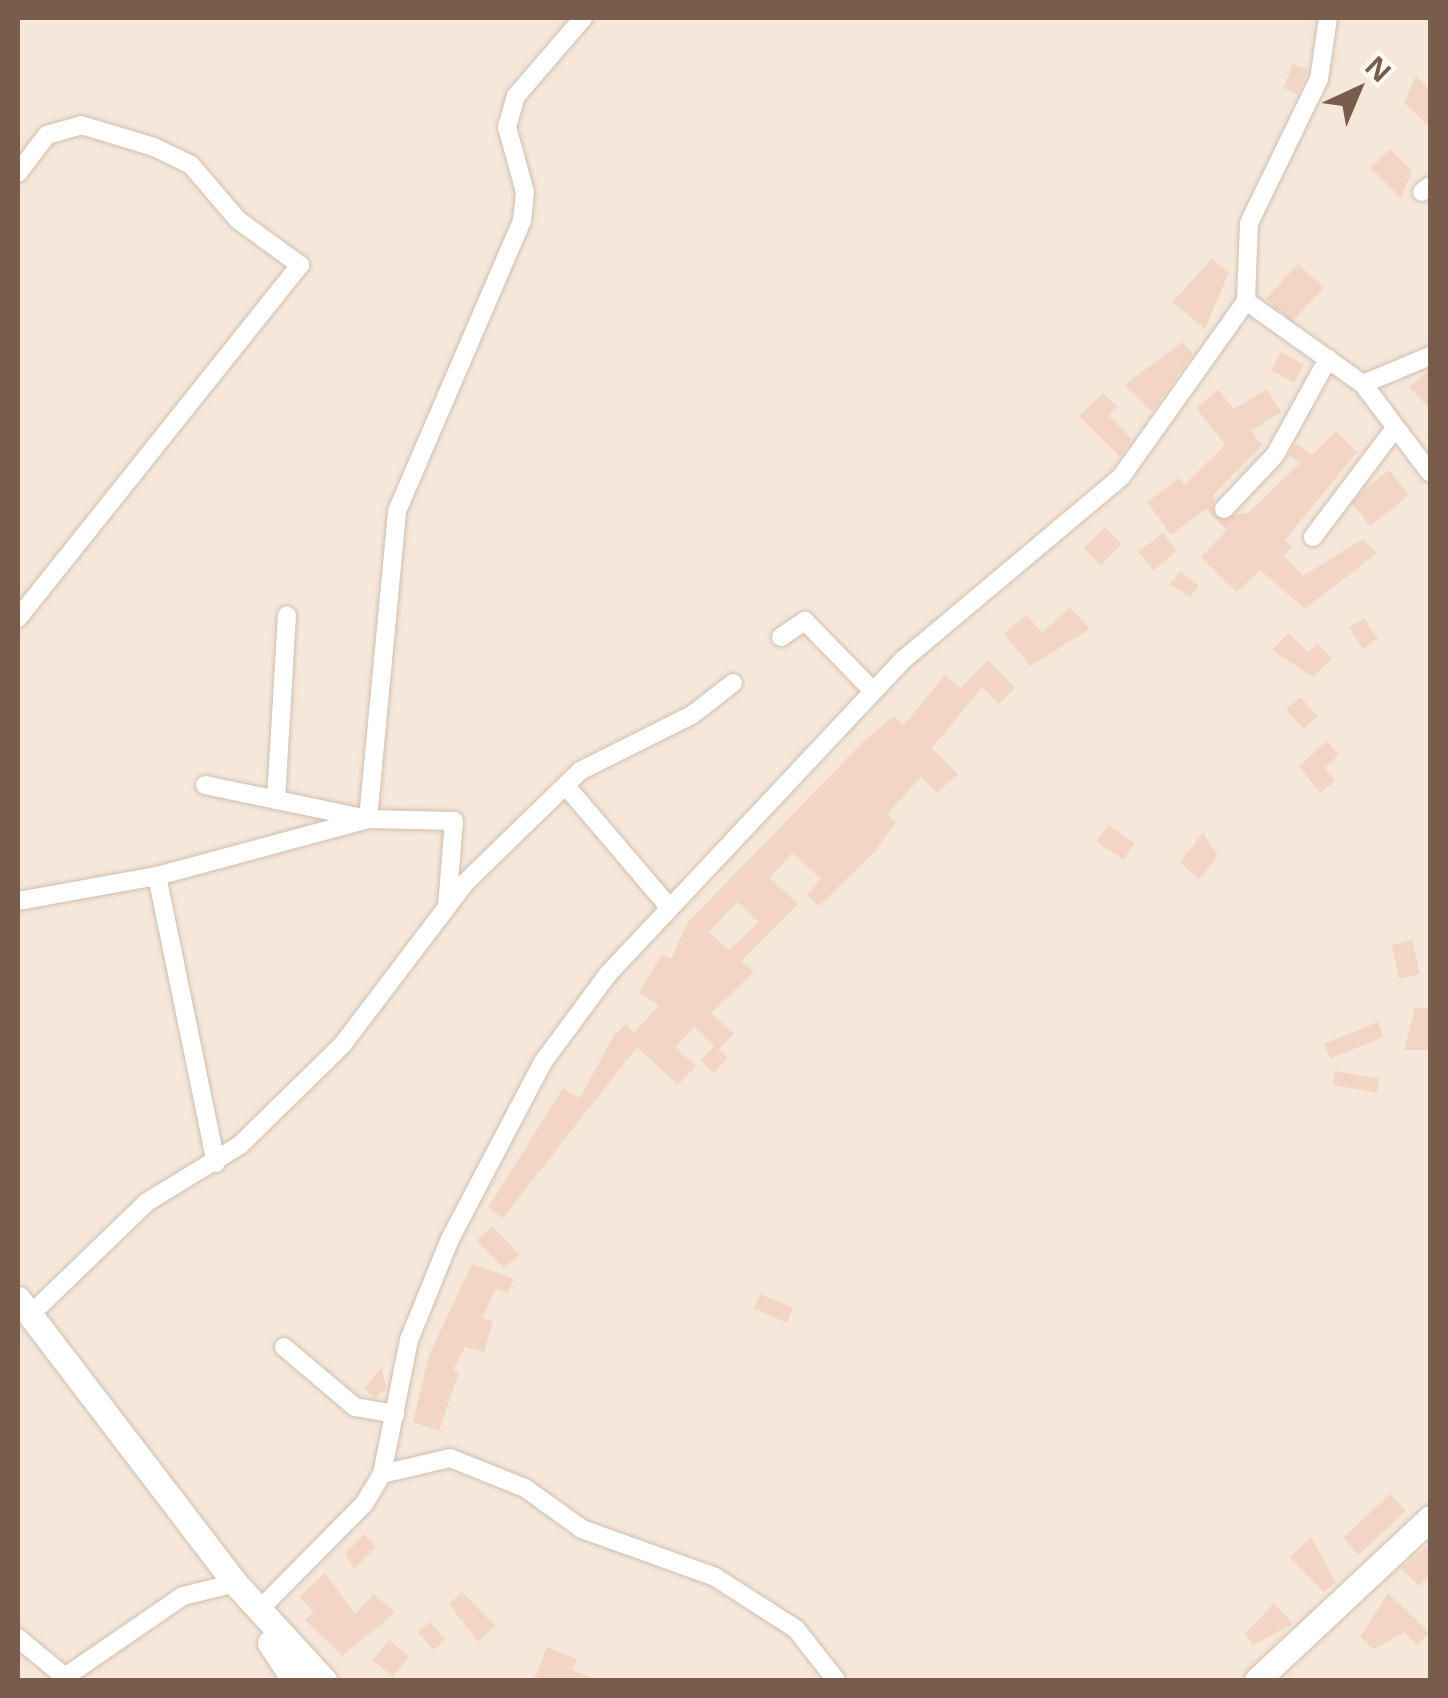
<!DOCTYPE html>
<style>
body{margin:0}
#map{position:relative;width:1448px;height:1698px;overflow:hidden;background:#fdf6ec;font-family:"Noto Sans",sans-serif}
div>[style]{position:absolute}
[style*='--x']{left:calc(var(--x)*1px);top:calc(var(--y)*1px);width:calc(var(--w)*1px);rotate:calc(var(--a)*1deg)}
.residential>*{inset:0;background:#f5e8da;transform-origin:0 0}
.building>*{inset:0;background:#f3d5c3;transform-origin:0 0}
.roads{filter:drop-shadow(0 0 2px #d1beb0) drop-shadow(0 0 2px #d1beb0)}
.street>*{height:18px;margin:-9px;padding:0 9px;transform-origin:9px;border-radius:9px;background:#fff}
.secondary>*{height:25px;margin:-12.5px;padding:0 12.5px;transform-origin:12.5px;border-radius:12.5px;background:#fff}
span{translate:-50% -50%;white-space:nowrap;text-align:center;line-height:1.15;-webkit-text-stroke:8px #fffaf3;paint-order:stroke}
.frame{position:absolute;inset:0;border:20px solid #7a5c4d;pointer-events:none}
.north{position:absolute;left:1308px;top:40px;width:100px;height:100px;-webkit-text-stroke:8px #fffaf3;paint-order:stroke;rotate:44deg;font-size:28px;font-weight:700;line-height:40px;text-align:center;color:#7a5c4d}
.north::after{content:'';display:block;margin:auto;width:35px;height:45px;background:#7a5c4d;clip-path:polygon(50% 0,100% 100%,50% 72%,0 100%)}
</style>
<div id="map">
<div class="residential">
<i style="left:18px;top:18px;width:1412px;height:1662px"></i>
</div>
<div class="building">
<i style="left:1293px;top:64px;width:16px;height:26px;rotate:22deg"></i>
<i style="clip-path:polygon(1416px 76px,1430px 90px,1430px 127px,1404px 103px)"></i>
<i style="clip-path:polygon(1390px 149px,1412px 171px,1401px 198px,1371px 168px)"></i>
<i style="clip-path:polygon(1212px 259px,1229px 272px,1205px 329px,1172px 302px)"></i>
<i style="left:1298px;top:264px;width:35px;height:47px;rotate:43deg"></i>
<i style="clip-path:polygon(1182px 342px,1193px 354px,1152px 411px,1124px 385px)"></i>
<i style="left:1281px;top:352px;width:26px;height:21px;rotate:28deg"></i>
<i style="clip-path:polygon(1430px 369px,1430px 409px,1409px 387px)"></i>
<i style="clip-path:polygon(1267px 389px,1281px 412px,1251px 431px,1262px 445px,1214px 494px,1215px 517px,1248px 513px,1300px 463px,1289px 455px,1296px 443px,1312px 455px,1336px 431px,1357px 452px,1285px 540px,1292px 547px,1284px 556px,1303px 576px,1363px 539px,1377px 553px,1305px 609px,1260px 570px,1237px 592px,1201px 557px,1227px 530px,1206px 509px,1171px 535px,1147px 502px,1179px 478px,1184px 485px,1225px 445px,1196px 408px,1218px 390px,1234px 409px)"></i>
<i style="clip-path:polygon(1103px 393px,1117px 407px,1108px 415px,1132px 439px,1120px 457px,1079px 416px)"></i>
<i style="left:1389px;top:470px;width:32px;height:50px;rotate:51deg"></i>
<i style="left:1105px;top:527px;width:24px;height:30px;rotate:45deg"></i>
<i style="left:1163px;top:533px;width:23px;height:31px;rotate:52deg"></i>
<i style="clip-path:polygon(1180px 571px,1199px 586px,1190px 597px,1170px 584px)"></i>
<i style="clip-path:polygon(1070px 607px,1090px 629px,1030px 666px,1004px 633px,1027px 615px,1042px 633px)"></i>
<i style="left:1364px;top:618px;width:25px;height:18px;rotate:56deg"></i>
<i style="clip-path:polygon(1288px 633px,1308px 652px,1317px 643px,1332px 658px,1313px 677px,1272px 650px)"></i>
<i style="clip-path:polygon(evenodd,988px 660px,1015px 688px,999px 704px,982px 687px,932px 748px,958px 774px,937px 793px,921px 777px,887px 814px,896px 822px,875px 851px,819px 906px,807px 895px,821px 879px,792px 853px,770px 878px,798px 904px,741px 961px,754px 972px,711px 1013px,734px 1034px,718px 1050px,694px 1027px,675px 1048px,696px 1066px,678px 1085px,637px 1047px,503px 1218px,488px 1208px,563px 1088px,580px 1098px,614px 1035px,626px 1024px,634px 1033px,659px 1005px,639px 993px,662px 954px,671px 959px,688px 922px,864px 741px,894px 716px,904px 725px,945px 675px,961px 688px,988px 660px,737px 902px,759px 922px,729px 950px,709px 932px,737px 902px)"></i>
<i style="left:1300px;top:697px;width:26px;height:19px;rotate:47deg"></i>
<i style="clip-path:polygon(1327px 741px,1339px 755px,1324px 768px,1335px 781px,1320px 793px,1299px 766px)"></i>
<i style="left:1108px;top:825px;width:32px;height:20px;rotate:34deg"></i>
<i style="clip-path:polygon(1203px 833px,1218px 856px,1199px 879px,1179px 862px)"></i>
<i style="left:1412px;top:940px;width:35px;height:21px;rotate:77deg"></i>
<i style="clip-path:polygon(1415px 1008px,1430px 1008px,1430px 1050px,1404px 1050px)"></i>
<i style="left:1378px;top:1022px;width:16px;height:58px;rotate:68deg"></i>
<i style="left:714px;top:1046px;width:18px;height:20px;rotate:41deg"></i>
<i style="left:1335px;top:1071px;width:45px;height:14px;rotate:10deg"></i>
<i style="left:492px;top:1226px;width:39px;height:21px;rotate:46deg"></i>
<i style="clip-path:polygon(472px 1264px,514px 1279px,508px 1293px,496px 1289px,482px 1318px,493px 1321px,484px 1352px,465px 1347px,453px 1370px,459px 1372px,439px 1431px,413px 1422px,429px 1355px)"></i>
<i style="left:760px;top:1294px;width:36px;height:16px;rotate:23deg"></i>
<i style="clip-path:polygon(382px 1367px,386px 1388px,375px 1398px,364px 1388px)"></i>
<i style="left:1390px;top:1494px;width:23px;height:64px;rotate:47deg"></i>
<i style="clip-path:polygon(364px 1534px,376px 1547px,354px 1569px,345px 1554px)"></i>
<i style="clip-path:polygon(1311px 1537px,1336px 1582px,1324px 1592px,1290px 1557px)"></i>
<i style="clip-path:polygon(1430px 1544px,1430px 1575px,1419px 1586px,1401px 1568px)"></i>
<i style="clip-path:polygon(325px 1573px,355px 1614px,374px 1594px,395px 1613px,342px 1656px,305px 1620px,314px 1612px,299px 1597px)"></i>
<i style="clip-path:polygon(462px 1592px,495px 1626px,478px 1642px,449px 1604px)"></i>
<i style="clip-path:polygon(1388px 1593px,1429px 1633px,1416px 1645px,1405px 1632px,1374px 1649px,1360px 1637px)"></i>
<i style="clip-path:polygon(1274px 1603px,1293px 1624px,1253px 1645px,1245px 1634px)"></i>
<i style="left:430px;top:1622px;width:23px;height:16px;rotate:49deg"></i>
<i style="left:389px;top:1640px;width:26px;height:26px;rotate:39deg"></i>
<i style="clip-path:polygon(547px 1647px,577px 1659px,572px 1670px,596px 1680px,534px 1680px)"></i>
</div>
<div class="roads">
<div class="street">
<i style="--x:18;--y:173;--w:48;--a:-52.7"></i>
<i style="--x:47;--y:135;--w:35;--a:-16"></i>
<i style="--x:81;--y:125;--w:76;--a:16.8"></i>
<i style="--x:154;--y:147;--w:41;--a:25.9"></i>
<i style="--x:191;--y:165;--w:72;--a:49.5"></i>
<i style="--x:238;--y:220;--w:77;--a:36"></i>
<i style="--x:300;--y:265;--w:452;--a:128.6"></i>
<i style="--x:1422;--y:192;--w:10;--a:-37"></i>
<i style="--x:1246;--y:301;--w:143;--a:35.4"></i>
<i style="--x:1363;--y:384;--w:73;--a:-22.7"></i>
<i style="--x:1363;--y:384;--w:111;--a:53"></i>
<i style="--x:1224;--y:509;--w:74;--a:-46.6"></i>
<i style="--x:1275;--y:455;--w:110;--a:-61.1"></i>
<i style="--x:1313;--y:537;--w:131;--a:-53"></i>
<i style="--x:781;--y:637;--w:29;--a:-34"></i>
<i style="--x:805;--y:621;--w:98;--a:45.8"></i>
<i style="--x:205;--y:785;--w:167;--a:11.8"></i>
<i style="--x:368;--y:819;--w:309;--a:-84.6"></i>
<i style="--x:397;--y:511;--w:316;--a:-66.7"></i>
<i style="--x:522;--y:221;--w:29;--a:-84"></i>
<i style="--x:525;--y:192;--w:67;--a:-105.5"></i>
<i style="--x:507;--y:127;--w:32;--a:-74"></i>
<i style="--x:516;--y:96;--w:103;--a:-49.3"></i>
<i style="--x:566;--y:786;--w:160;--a:49.6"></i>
<i style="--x:276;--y:800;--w:185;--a:-86.6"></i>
<i style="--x:157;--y:876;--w:293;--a:78.4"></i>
<i style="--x:18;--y:901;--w:141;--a:-10.2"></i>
<i style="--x:157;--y:876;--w:219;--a:-15.1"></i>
<i style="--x:368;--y:819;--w:86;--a:1.3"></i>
<i style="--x:454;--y:821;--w:86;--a:94.7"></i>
<i style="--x:31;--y:1314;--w:161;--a:-44"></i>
<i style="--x:147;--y:1202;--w:109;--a:-31.5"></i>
<i style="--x:240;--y:1145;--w:144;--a:-44.4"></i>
<i style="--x:343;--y:1044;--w:203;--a:-52.8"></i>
<i style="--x:466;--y:882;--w:159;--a:-44.2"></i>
<i style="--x:580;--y:771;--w:125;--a:-26.6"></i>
<i style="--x:692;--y:715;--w:52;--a:-38"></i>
<i style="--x:284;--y:1347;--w:93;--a:40.2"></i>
<i style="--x:355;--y:1407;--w:41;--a:9.9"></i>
<i style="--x:382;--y:1474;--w:70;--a:-13.2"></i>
<i style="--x:450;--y:1458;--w:81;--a:21.8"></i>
<i style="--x:525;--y:1488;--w:70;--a:35.7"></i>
<i style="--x:582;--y:1529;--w:141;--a:19.8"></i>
<i style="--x:715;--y:1577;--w:96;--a:32.7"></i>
<i style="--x:796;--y:1629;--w:65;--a:51.9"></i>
<i style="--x:258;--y:1611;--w:151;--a:-45.3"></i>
<i style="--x:364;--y:1504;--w:35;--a:-59"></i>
<i style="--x:382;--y:1474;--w:137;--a:-78.6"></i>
<i style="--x:409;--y:1340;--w:109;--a:-67.9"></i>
<i style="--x:450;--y:1239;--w:200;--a:-62.3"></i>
<i style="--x:543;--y:1062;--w:109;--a:-53.5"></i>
<i style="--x:608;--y:974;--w:432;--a:-46.8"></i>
<i style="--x:904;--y:659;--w:283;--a:-40"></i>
<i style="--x:1121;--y:477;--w:216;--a:-54.6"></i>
<i style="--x:1246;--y:301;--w:78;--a:-87.8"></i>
<i style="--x:1249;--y:223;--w:160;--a:-64.1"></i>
<i style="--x:1319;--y:79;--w:62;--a:-81.6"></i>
<i style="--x:18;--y:1638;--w:61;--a:39.7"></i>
<i style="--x:65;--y:1677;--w:143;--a:-34.5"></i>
<i style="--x:183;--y:1596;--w:54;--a:-14"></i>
</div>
<div class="secondary">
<i style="--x:18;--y:1299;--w:357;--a:52.6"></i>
<i style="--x:235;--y:1583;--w:132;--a:47.5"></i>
<i style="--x:270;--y:1643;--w:44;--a:57"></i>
<i style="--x:1257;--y:1680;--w:237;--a:-43.1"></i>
</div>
</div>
<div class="frame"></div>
<div class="north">N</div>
</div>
